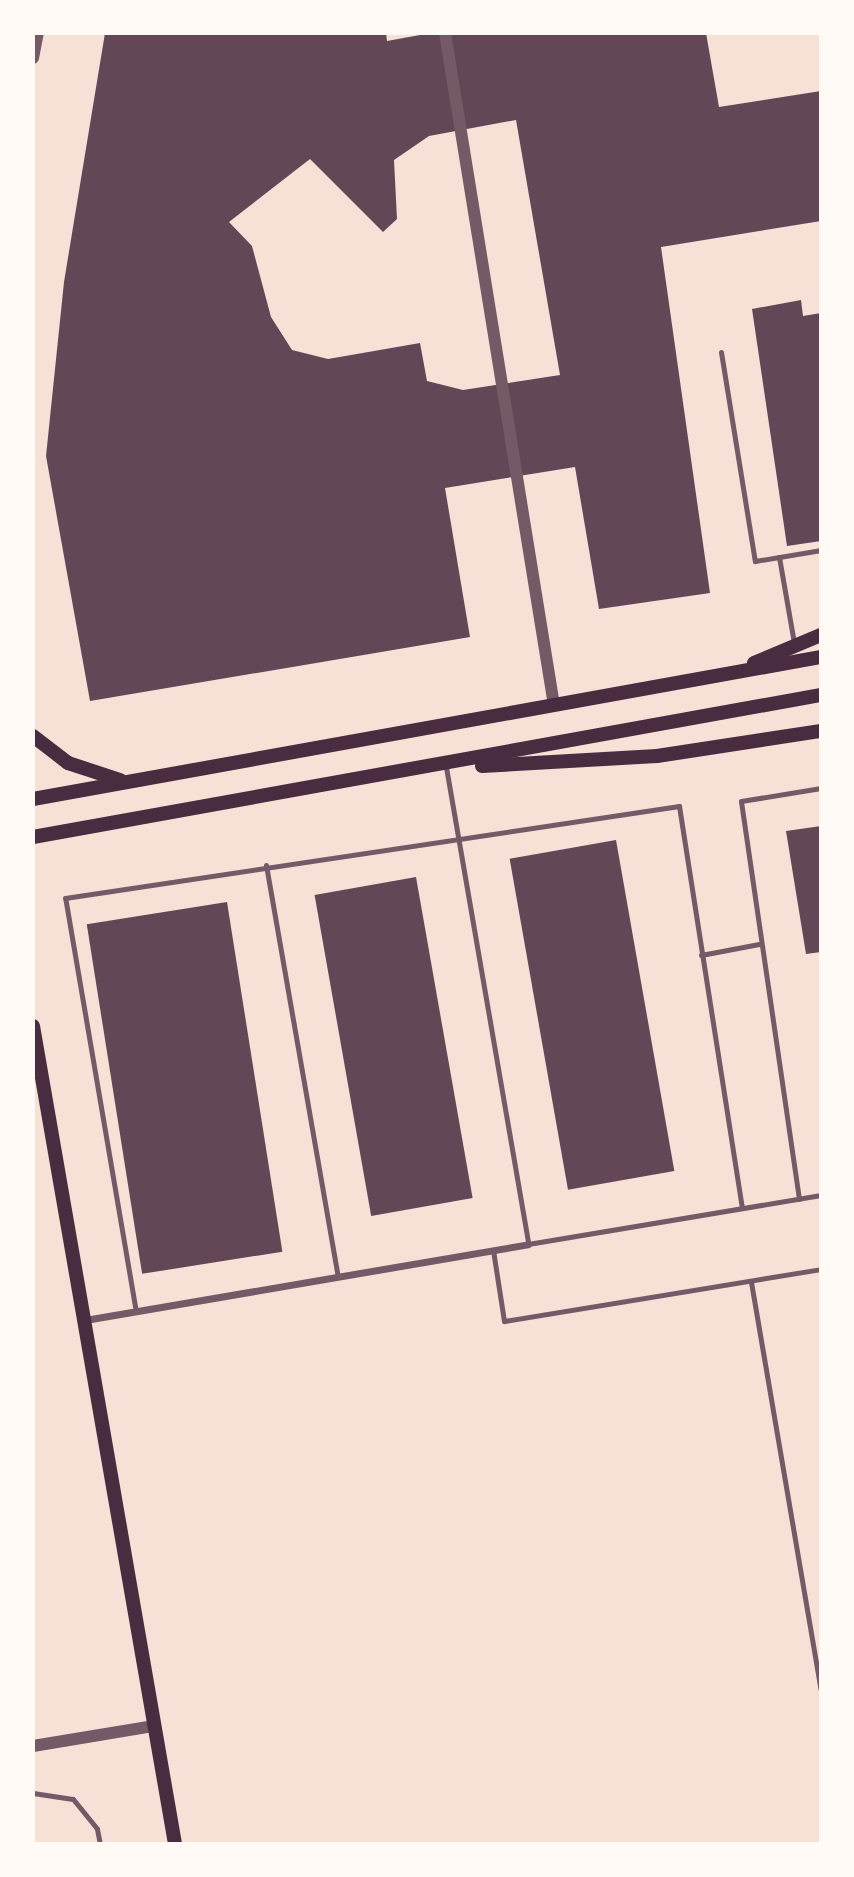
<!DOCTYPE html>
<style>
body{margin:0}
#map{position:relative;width:854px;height:1877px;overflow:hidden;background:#f7e1d7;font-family:Inter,sans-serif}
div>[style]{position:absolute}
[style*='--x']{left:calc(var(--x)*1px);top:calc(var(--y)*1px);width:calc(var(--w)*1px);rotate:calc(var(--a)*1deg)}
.building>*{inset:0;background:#644757;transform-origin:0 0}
.service>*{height:5px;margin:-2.5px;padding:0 2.5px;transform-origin:2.5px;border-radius:2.5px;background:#755966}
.minor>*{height:7px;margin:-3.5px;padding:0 3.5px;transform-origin:3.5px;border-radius:3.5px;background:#755966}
.tertiary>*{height:12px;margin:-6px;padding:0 6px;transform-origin:6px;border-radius:6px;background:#755966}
.secondary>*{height:14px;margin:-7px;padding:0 7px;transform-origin:7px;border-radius:7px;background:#4a2c40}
span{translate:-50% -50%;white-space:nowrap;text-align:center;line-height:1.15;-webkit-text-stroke:6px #fffaf5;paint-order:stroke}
.frame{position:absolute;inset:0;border:35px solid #fffaf5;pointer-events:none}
</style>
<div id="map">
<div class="building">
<i style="clip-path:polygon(evenodd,105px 33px,386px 33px,387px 41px,431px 33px,706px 33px,719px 107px,821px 91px,821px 221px,661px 247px,710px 593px,599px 609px,575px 467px,445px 488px,470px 637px,90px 701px,46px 456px,64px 282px,105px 33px,516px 120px,560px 375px,463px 390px,427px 381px,420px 343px,328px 359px,292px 350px,271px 317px,252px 246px,229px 222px,310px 159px,383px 232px,397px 219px,394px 160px,429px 136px,516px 120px)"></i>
<i style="clip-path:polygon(801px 300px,803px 316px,821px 313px,821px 541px,787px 546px,752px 309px)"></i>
<i style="clip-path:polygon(821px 826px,821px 952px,806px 954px,786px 831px)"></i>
<i style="left:616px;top:840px;width:336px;height:108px;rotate:80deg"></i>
<i style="left:416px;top:877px;width:326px;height:103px;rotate:80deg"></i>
<i style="left:227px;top:902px;width:354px;height:142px;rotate:81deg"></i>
</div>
<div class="service">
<i style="--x:721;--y:352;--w:212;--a:80.8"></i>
<i style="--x:755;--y:561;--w:67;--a:-9.5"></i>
<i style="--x:779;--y:557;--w:87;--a:80.1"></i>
<i style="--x:446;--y:767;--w:484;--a:80.2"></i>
<i style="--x:528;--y:1244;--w:297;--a:-9.5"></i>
<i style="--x:266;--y:865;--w:418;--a:80.1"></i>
<i style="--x:701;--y:955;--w:59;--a:-10.7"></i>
<i style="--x:799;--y:1199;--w:402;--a:-98.3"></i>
<i style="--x:741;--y:801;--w:81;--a:-9.2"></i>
<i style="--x:493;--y:1250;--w:72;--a:81.2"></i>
<i style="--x:504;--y:1321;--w:321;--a:-9.3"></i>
<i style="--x:751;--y:1282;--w:414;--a:80.3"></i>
<i style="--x:136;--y:1312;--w:420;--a:-99.7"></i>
<i style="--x:65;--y:898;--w:621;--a:-8.52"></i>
<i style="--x:679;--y:806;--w:406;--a:81.1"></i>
<i style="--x:33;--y:1793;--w:40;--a:8.5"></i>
<i style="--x:73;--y:1799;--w:38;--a:51"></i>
<i style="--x:97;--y:1829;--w:15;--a:79"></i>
</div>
<div class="minor">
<i style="--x:85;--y:1320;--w:449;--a:-9.7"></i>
</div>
<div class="tertiary">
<i style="--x:445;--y:33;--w:681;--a:80.79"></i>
<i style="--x:33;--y:58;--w:25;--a:-79"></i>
<i style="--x:33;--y:1746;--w:123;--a:-9.4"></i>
</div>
<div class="secondary">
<i style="--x:754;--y:663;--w:73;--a:-22.7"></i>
<i style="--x:33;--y:736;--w:44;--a:37.6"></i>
<i style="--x:68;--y:763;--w:55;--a:18.1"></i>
<i style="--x:482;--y:766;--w:175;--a:-3.3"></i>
<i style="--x:657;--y:756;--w:166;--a:-8.7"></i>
<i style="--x:33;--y:799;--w:801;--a:-10.22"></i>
<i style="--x:33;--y:837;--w:801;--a:-10.22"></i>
<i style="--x:33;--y:1026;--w:830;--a:80.15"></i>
</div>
<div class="frame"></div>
</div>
